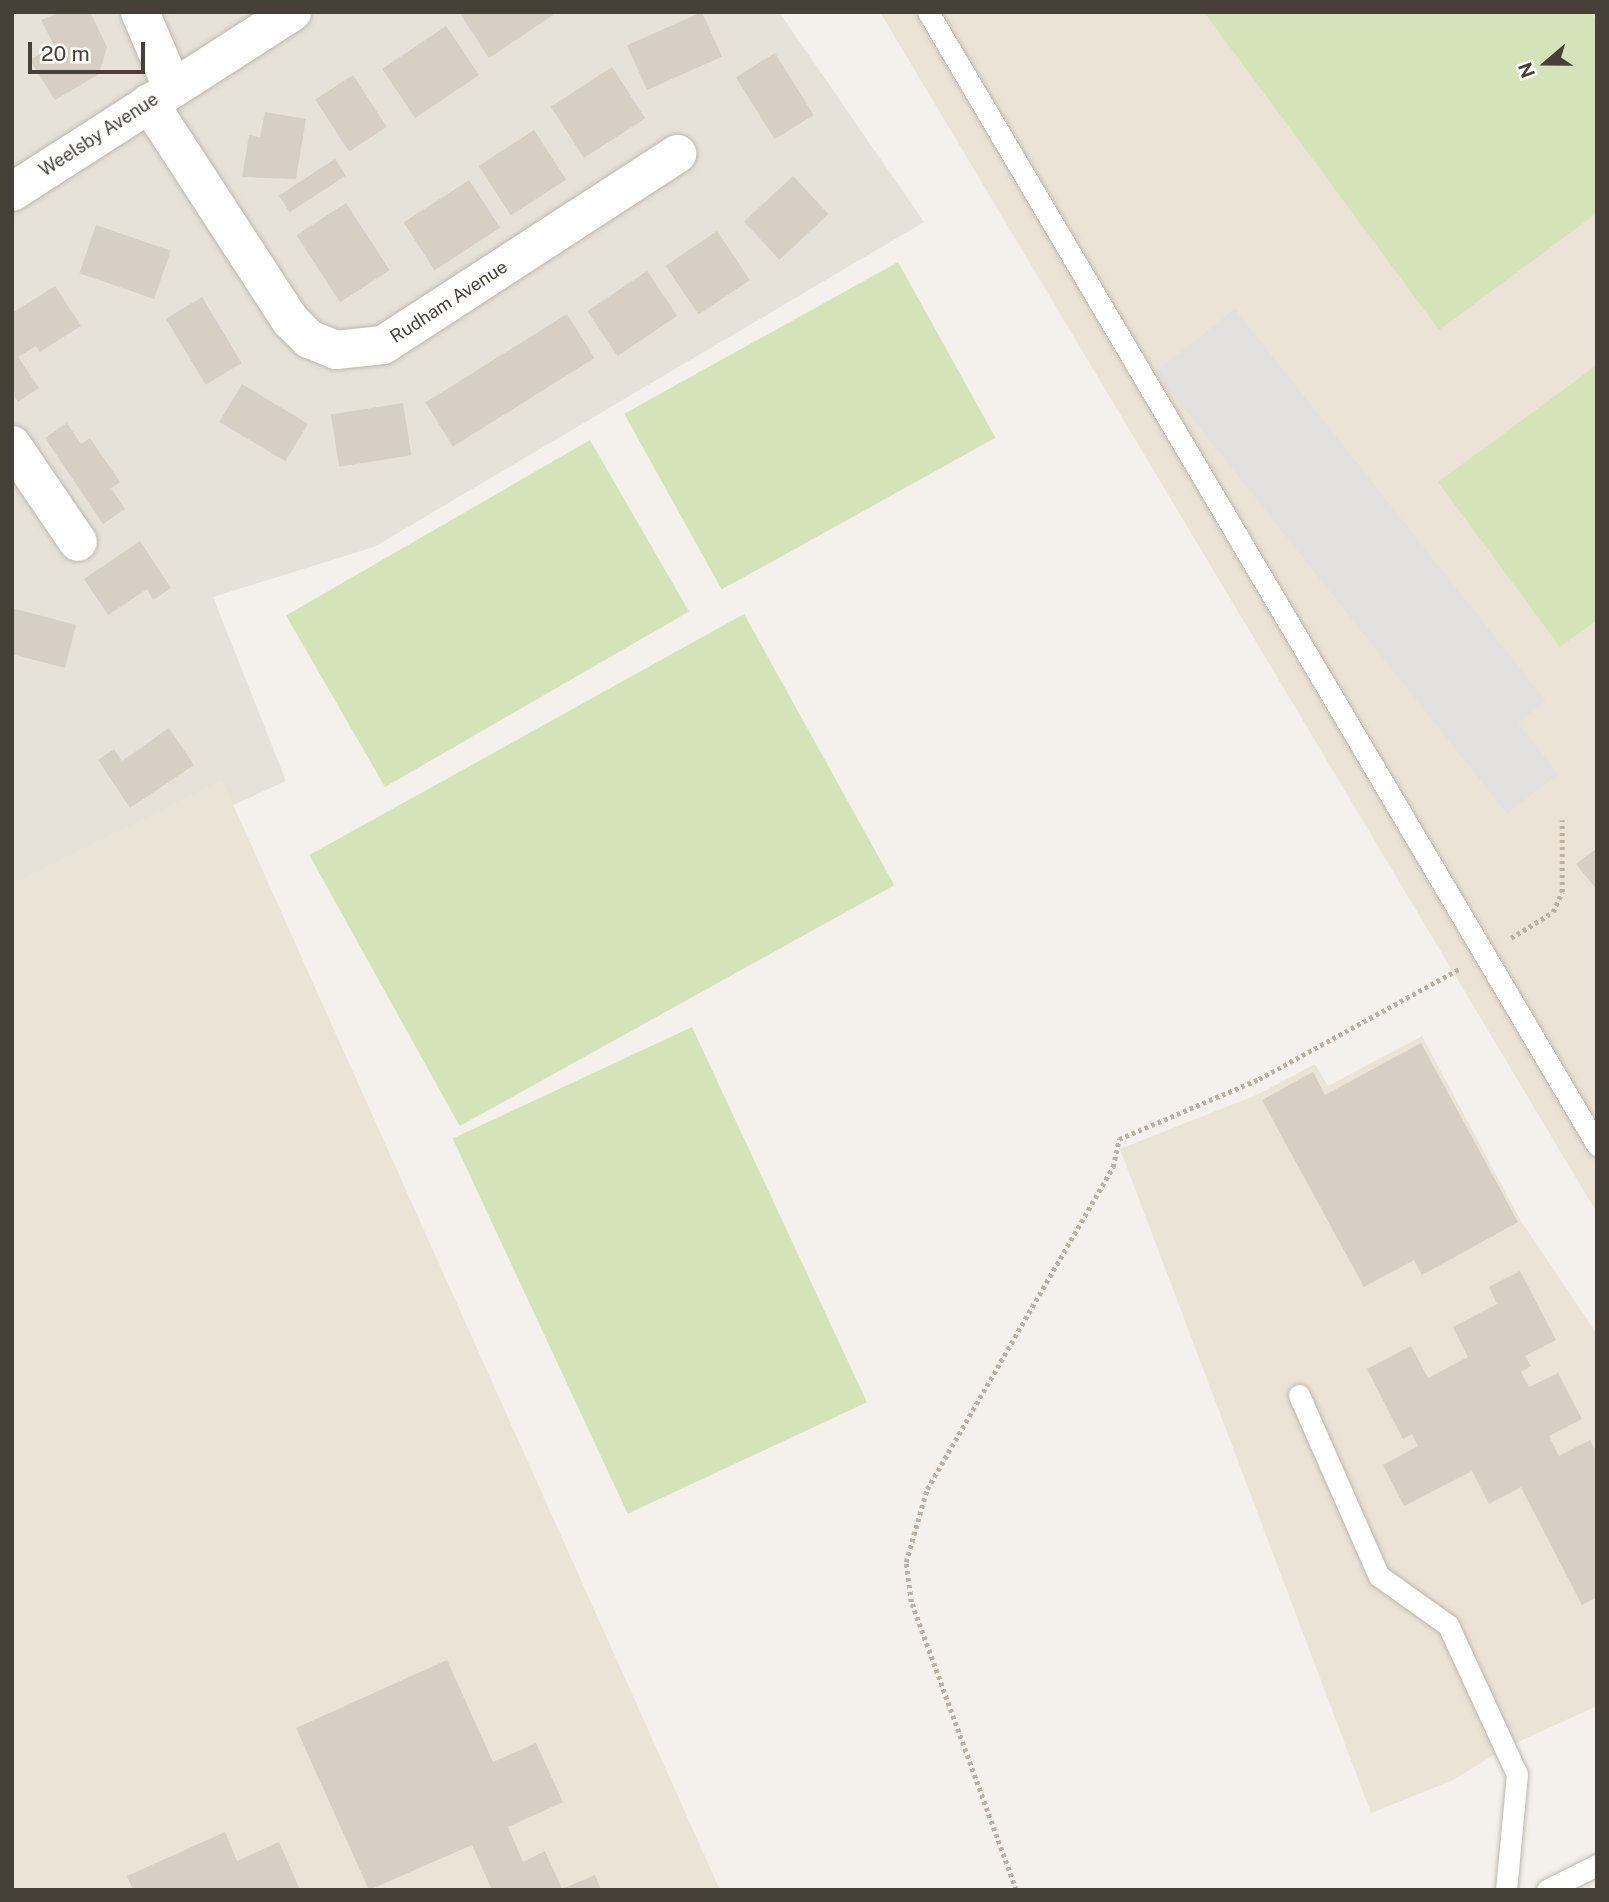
<!DOCTYPE html>
<style>
body{margin:0}
#map{position:relative;width:1609px;height:1902px;overflow:hidden;background:#f4f0eb;font-family:"Public Sans",sans-serif}
div>[style]{position:absolute}
[style*='--x']{left:calc(var(--x)*1px);top:calc(var(--y)*1px);width:calc(var(--w)*1px);rotate:calc(var(--a)*1deg)}
.residential>*{inset:0;background:#e7e2d9}
.education>*{inset:0;background:#ebe3d6}
.green>*{inset:0;background:#d4e4b8;transform-origin:0 0}
.parking>*{inset:0;background:#e3e1df}
.building>*{inset:0;background:#d7cec4;transform-origin:0 0}
.path>*{height:4.5px;margin-top:-2.25px;transform-origin:0;background:repeating-linear-gradient(90deg,#bfb1a1 0 3.5px,transparent 0 7px)}
.roads{filter:drop-shadow(0 0 2px #beb7ae) drop-shadow(0 0 2px #beb7ae)}
.lane>*{height:21px;margin:-10.5px;padding:0 10.5px;transform-origin:10.5px;border-radius:10.5px;background:#fff}
.street>*{height:38px;margin:-19px;padding:0 19px;transform-origin:19px;border-radius:19px;background:#fff}
span{translate:-50% -50%;white-space:nowrap;text-align:center;line-height:1.15;-webkit-text-stroke:5px #fff;paint-order:stroke}
.street-label{font-size:18px;color:#474039}
.frame{position:absolute;inset:0;border:14px solid #474039;pointer-events:none}
.north{position:absolute;left:1511px;top:28px;width:70px;height:70px;-webkit-text-stroke:5px #fff;paint-order:stroke;rotate:250deg;font-size:19px;font-weight:700;line-height:28px;text-align:center;color:#474039}
.north::after{content:'';display:block;margin:auto;width:24px;height:32px;background:#474039;clip-path:polygon(50% 0,100% 100%,50% 72%,0 100%)}
.scale{position:absolute;left:28px;top:42px;width:117px;height:32px;box-sizing:border-box;border:4px solid #474039;border-top:0;padding-left:9px;font-size:21px;line-height:24px;white-space:nowrap;color:#474039;-webkit-text-stroke:5px #fff;paint-order:stroke}
</style>
<div id="map">
<div class="residential">
<i style="clip-path:polygon(12px 12px,779px 12px,924px 222px,374px 547px,213px 597px,286px 781px,12px 906px)"></i>
</div>
<div class="education">
<i style="clip-path:polygon(880px 12px,1597px 12px,1597px 1213px)"></i>
<i style="clip-path:polygon(222px 780px,720px 1890px,12px 1890px,12px 884px)"></i>
<i style="clip-path:polygon(1422px 1036px,1519px 1218px,1597px 1334px,1597px 1706px,1505px 1748px,1453px 1780px,1371px 1813px,1120px 1149px,1259px 1094px,1315px 1064px,1328px 1086px)"></i>
</div>
<div class="green">
<i style="clip-path:polygon(1204px 12px,1590px 12px,1597px 21px,1597px 213px,1439px 330px)"></i>
<i style="left:898px;top:262px;width:201px;height:313px;rotate:61deg"></i>
<i style="clip-path:polygon(1597px 365px,1597px 620px,1560px 647px,1438px 482px)"></i>
<i style="left:590px;top:440px;width:198px;height:351px;rotate:60deg"></i>
<i style="left:744px;top:614px;width:310px;height:497px;rotate:61deg"></i>
<i style="left:692px;top:1027px;width:414px;height:264px;rotate:65deg"></i>
</div>
<div class="parking">
<i style="clip-path:polygon(1235px 309px,1546px 701px,1518px 723px,1558px 774px,1507px 814px,1155px 372px)"></i>
</div>
<div class="building">
<i style="clip-path:polygon(60px 12px,90px 12px,107px 47px,99px 74px,55px 100px,30px 60px,54px 45px,41px 20px)"></i>
<i style="clip-path:polygon(459px 12px,551px 12px,553px 15px,489px 58px)"></i>
<i style="left:702px;top:12px;width:49px;height:82px;rotate:66deg"></i>
<i style="left:446px;top:26px;width:59px;height:77px;rotate:56deg"></i>
<i style="left:775px;top:53px;width:73px;height:46px;rotate:58deg"></i>
<i style="left:612px;top:67px;width:61px;height:73px;rotate:57deg"></i>
<i style="left:353px;top:75px;width:62px;height:45px;rotate:57deg"></i>
<i style="clip-path:polygon(265px 112px,306px 119px,296px 179px,242px 177px,249px 135px,260px 137px)"></i>
<i style="left:534px;top:130px;width:59px;height:66px;rotate:57deg"></i>
<i style="left:335px;top:159px;width:20px;height:67px;rotate:57deg"></i>
<i style="left:793px;top:176px;width:52px;height:67px;rotate:47deg"></i>
<i style="left:469px;top:180px;width:57px;height:78px;rotate:57deg"></i>
<i style="left:346px;top:203px;width:80px;height:59px;rotate:57deg"></i>
<i style="left:96px;top:225px;width:79px;height:51px;rotate:19deg"></i>
<i style="left:717px;top:231px;width:59px;height:62px;rotate:56deg"></i>
<i style="left:647px;top:271px;width:54px;height:72px;rotate:56deg"></i>
<i style="clip-path:polygon(55px 286px,81px 326px,40px 352px,36px 346px,18px 357px,39px 388px,18px 402px,12px 392px,12px 313px)"></i>
<i style="left:202px;top:297px;width:77px;height:42px;rotate:59deg"></i>
<i style="left:567px;top:314px;width:52px;height:167px;rotate:58deg"></i>
<i style="left:242px;top:384px;width:77px;height:44px;rotate:31deg"></i>
<i style="left:403px;top:403px;width:53px;height:73px;rotate:81deg"></i>
<i style="clip-path:polygon(67px 423px,81px 444px,90px 438px,120px 482px,111px 488px,125px 509px,103px 524px,45px 438px)"></i>
<i style="clip-path:polygon(140px 541px,171px 588px,153px 600px,147px 589px,108px 615px,84px 579px)"></i>
<i style="clip-path:polygon(12px 608px,76px 625px,65px 668px,12px 654px)"></i>
<i style="clip-path:polygon(169px 728px,194px 765px,130px 808px,98px 760px,114px 749px,122px 761px)"></i>
<i style="clip-path:polygon(1597px 848px,1597px 890px,1576px 864px)"></i>
<i style="clip-path:polygon(1421px 1043px,1518px 1222px,1422px 1275px,1414px 1260px,1364px 1287px,1262px 1100px,1313px 1072px,1325px 1095px)"></i>
<i style="clip-path:polygon(1520px 1271px,1556px 1340px,1525px 1356px,1531px 1366px,1521px 1372px,1529px 1387px,1558px 1373px,1582px 1419px,1549px 1436px,1559px 1456px,1590px 1440px,1597px 1453px,1597px 1597px,1582px 1605px,1521px 1487px,1489px 1504px,1472px 1471px,1404px 1506px,1383px 1465px,1418px 1446px,1412px 1434px,1403px 1439px,1367px 1369px,1411px 1346px,1428px 1378px,1468px 1357px,1453px 1327px,1497px 1304px,1489px 1287px)"></i>
<i style="clip-path:polygon(447px 1660px,493px 1762px,536px 1743px,563px 1802px,508px 1827px,523px 1862px,545px 1851px,562px 1889px,595px 1875px,601px 1890px,492px 1890px,472px 1845px,369px 1890px,296px 1728px)"></i>
<i style="clip-path:polygon(225px 1832px,237px 1861px,279px 1842px,300px 1890px,133px 1890px,127px 1876px)"></i>
</div>
<div class="path">
<i style="--x:1511;--y:938;--w:49;--a:-31.8"></i>
<i style="--x:1553;--y:912;--w:22;--a:-66"></i>
<i style="--x:1562;--y:892;--w:72;--a:-90"></i>
<i style="--x:1016;--y:1890;--w:307;--a:-110"></i>
<i style="--x:911;--y:1602;--w:40;--a:-97.1"></i>
<i style="--x:906;--y:1562;--w:76;--a:-74"></i>
<i style="--x:927;--y:1489;--w:372;--a:-60"></i>
<i style="--x:1113;--y:1167;--w:29;--a:-78"></i>
<i style="--x:1119;--y:1139;--w:152;--a:-23.2"></i>
<i style="--x:1259;--y:1079;--w:228;--a:-28.8"></i>
</div>
<div class="roads">
<div class="lane">
<i style="--x:928;--y:12;--w:1316;--a:59.44"></i>
<i style="--x:1299;--y:1395;--w:198;--a:66.2"></i>
<i style="--x:1379;--y:1576;--w:85;--a:35.4"></i>
<i style="--x:1448;--y:1625;--w:164;--a:65.2"></i>
<i style="--x:1517;--y:1774;--w:117;--a:95.4"></i>
<i style="--x:1547;--y:1890;--w:56;--a:-26.6"></i>
</div>
<div class="street">
<i style="--x:140;--y:12;--w:82;--a:66.9"></i>
<i style="--x:149;--y:103;--w:259;--a:57"></i>
<i style="--x:290;--y:320;--w:27;--a:45"></i>
<i style="--x:309;--y:339;--w:29;--a:22"></i>
<i style="--x:336;--y:350;--w:47;--a:-6.1"></i>
<i style="--x:383;--y:345;--w:351;--a:-33"></i>
<i style="--x:12;--y:192;--w:333;--a:-32.7"></i>
<i style="--x:12;--y:445;--w:117;--a:55.8"></i>
</div>
</div>
<div class="street-label">
<span style="left:99px;top:135px;rotate:-33deg">Weelsby Avenue</span>
<span style="left:449px;top:302px;rotate:-33deg">Rudham Avenue</span>
</div>
<div class="frame"></div>
<div class="north">N</div>
<div class="scale">20 m</div>
</div>
